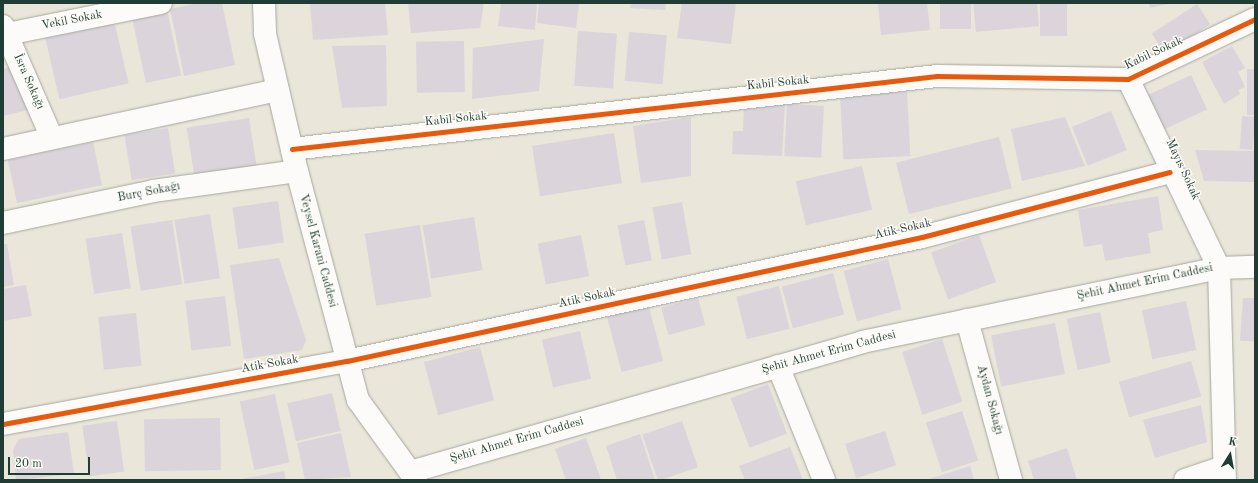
<!DOCTYPE html>
<meta charset="utf-8">
<style>
body{margin:0}
#map{position:relative;width:1258px;height:483px;overflow:hidden;background:#eae6d9;font-family:"Old Standard TT",serif}
div>[style]{position:absolute}
[style*='--x']{left:calc(var(--x)*1px);top:calc(var(--y)*1px);width:calc(var(--w)*1px);rotate:calc(var(--a)*1deg)}
.building>*{inset:0;background:#dbd4db;transform-origin:0 0}
.roads{filter:drop-shadow(0 0 1px #a6a79f) drop-shadow(0 0 1px #a6a79f)}
.street>*{height:22px;margin:-11px;padding:0 11px;transform-origin:11px;border-radius:11px;background:#fcfbf9}
.secondary>*{height:22px;margin:-11px;padding:0 11px;transform-origin:11px;border-radius:11px;background:#fcfbf9}
.cycleway>*{height:5px;margin:-2.5px;padding:0 2.5px;transform-origin:2.5px;border-radius:2.5px;background:#e8590c}
span{translate:-50% -50%;white-space:nowrap;text-align:center;line-height:1.15;-webkit-text-stroke:3px #fdfcf7;paint-order:stroke}
.street-label{font-size:12px;color:#1f3d34}
.frame{position:absolute;inset:0;border:4px solid #1f3d34;pointer-events:none}
.north{position:absolute;left:1210px;top:435px;width:40px;height:40px;-webkit-text-stroke:3px #fdfcf7;paint-order:stroke;rotate:11deg;font-size:11px;font-weight:700;line-height:16px;text-align:center;color:#1f3d34}
.north::after{content:'';display:block;margin:auto;width:14px;height:18px;background:#1f3d34;clip-path:polygon(50% 0,100% 100%,50% 72%,0 100%)}
.scale{position:absolute;left:8px;top:457px;width:82px;height:18px;box-sizing:border-box;border:2px solid #1f3d34;border-top:0;padding-left:5px;font-size:12px;line-height:14px;white-space:nowrap;color:#1f3d34;-webkit-text-stroke:3px #fdfcf7;paint-order:stroke}
</style>
<div id="map">
<div class="building">
<i style="clip-path:polygon(198px 3px,222px 3px,235px 65px,184px 76px,170px 9px)"></i>
<i style="clip-path:polygon(310px 3px,385px 3px,388px 35px,313px 40px)"></i>
<i style="clip-path:polygon(408px 3px,484px 3px,480px 28px,411px 33px)"></i>
<i style="clip-path:polygon(501px 3px,537px 3px,535px 30px,498px 26px)"></i>
<i style="clip-path:polygon(539px 3px,579px 3px,576px 28px,537px 23px)"></i>
<i style="clip-path:polygon(631px 3px,666px 3px,665px 10px,630px 8px)"></i>
<i style="clip-path:polygon(682px 3px,736px 3px,731px 44px,677px 38px)"></i>
<i style="clip-path:polygon(878px 3px,927px 3px,930px 30px,881px 35px)"></i>
<i style="left:940px;top:3px;width:31px;height:26px"></i>
<i style="clip-path:polygon(973px 3px,1037px 3px,1039px 26px,976px 32px)"></i>
<i style="left:1040px;top:3px;width:27px;height:33px"></i>
<i style="clip-path:polygon(1149px 3px,1168px 3px,1168px 4px,1150px 8px)"></i>
<i style="left:1197px;top:4px;width:24px;height:54px;rotate:57deg"></i>
<i style="left:167px;top:9px;width:68px;height:36px;rotate:78deg"></i>
<i style="left:114px;top:20px;width:65px;height:71px;rotate:77deg"></i>
<i style="left:578px;top:31px;width:39px;height:55px;rotate:4deg"></i>
<i style="left:629px;top:32px;width:38px;height:49px;rotate:5deg"></i>
<i style="clip-path:polygon(544px 39px,539px 91px,472px 99px,473px 48px)"></i>
<i style="left:464px;top:41px;width:51px;height:48px;rotate:89deg"></i>
<i style="clip-path:polygon(386px 45px,387px 106px,342px 108px,332px 46px)"></i>
<i style="clip-path:polygon(1232px 46px,1245px 68px,1238px 72px,1245px 87px,1238px 90px,1240px 94px,1224px 104px,1202px 62px)"></i>
<i style="clip-path:polygon(16px 66px,28px 110px,3px 116px,3px 69px)"></i>
<i style="left:1247px;top:69px;width:8px;height:46px"></i>
<i style="left:1191px;top:75px;width:38px;height:47px;rotate:65deg"></i>
<i style="left:907px;top:92px;width:64px;height:67px;rotate:87deg"></i>
<i style="clip-path:polygon(744px 102px,785px 104px,782px 156px,732px 154px,733px 131px,743px 131px)"></i>
<i style="left:787px;top:104px;width:37px;height:52px;rotate:3deg"></i>
<i style="left:1111px;top:111px;width:42px;height:42px;rotate:68deg"></i>
<i style="left:1242px;top:116px;width:13px;height:33px;rotate:4deg"></i>
<i style="clip-path:polygon(691px 117px,691px 176px,641px 183px,633px 126px)"></i>
<i style="clip-path:polygon(1065px 117px,1085px 166px,1022px 181px,1011px 129px)"></i>
<i style="left:249px;top:118px;width:55px;height:63px;rotate:81deg"></i>
<i style="left:168px;top:128px;width:46px;height:44px;rotate:81deg"></i>
<i style="left:614px;top:133px;width:51px;height:83px;rotate:81deg"></i>
<i style="left:999px;top:137px;width:53px;height:106px;rotate:76deg"></i>
<i style="left:93px;top:142px;width:44px;height:87px;rotate:78deg"></i>
<i style="clip-path:polygon(1195px 150px,1255px 151px,1255px 182px,1204px 181px)"></i>
<i style="left:862px;top:166px;width:45px;height:68px;rotate:77deg"></i>
<i style="clip-path:polygon(1158px 196px,1163px 230px,1148px 233px,1151px 253px,1105px 261px,1102px 244px,1084px 247px,1078px 210px)"></i>
<i style="left:278px;top:201px;width:42px;height:46px;rotate:82deg"></i>
<i style="left:682px;top:202px;width:53px;height:30px;rotate:80deg"></i>
<i style="left:210px;top:214px;width:65px;height:36px;rotate:81deg"></i>
<i style="left:474px;top:217px;width:54px;height:52px;rotate:81deg"></i>
<i style="left:172px;top:220px;width:65px;height:42px;rotate:81deg"></i>
<i style="left:644px;top:220px;width:41px;height:27px;rotate:79deg"></i>
<i style="left:420px;top:225px;width:73px;height:56px;rotate:81deg"></i>
<i style="left:122px;top:233px;width:56px;height:37px;rotate:81deg"></i>
<i style="left:581px;top:235px;width:42px;height:44px;rotate:79deg"></i>
<i style="left:979px;top:235px;width:50px;height:51px;rotate:70deg"></i>
<i style="clip-path:polygon(3px 244px,7px 244px,14px 285px,3px 287px)"></i>
<i style="clip-path:polygon(279px 258px,306px 340px,302px 350px,244px 359px,230px 265px)"></i>
<i style="left:888px;top:259px;width:52px;height:46px;rotate:75deg"></i>
<i style="left:833px;top:273px;width:43px;height:53px;rotate:75deg"></i>
<i style="clip-path:polygon(26px 285px,32px 316px,3px 321px,3px 289px)"></i>
<i style="left:779px;top:286px;width:44px;height:44px;rotate:76deg"></i>
<i style="left:225px;top:296px;width:50px;height:40px;rotate:83deg"></i>
<i style="left:698px;top:298px;width:28px;height:38px;rotate:75deg"></i>
<i style="clip-path:polygon(1243px 298px,1255px 298px,1255px 341px,1240px 341px)"></i>
<i style="left:1186px;top:301px;width:50px;height:45px;rotate:78deg"></i>
<i style="left:648px;top:304px;width:59px;height:43px;rotate:75deg"></i>
<i style="left:1100px;top:312px;width:52px;height:34px;rotate:78deg"></i>
<i style="left:136px;top:313px;width:53px;height:38px;rotate:84deg"></i>
<i style="left:1055px;top:323px;width:52px;height:65px;rotate:79deg"></i>
<i style="left:580px;top:331px;width:49px;height:39px;rotate:77deg"></i>
<i style="left:942px;top:339px;width:66px;height:42px;rotate:72deg"></i>
<i style="left:480px;top:347px;width:55px;height:58px;rotate:75deg"></i>
<i style="left:1191px;top:361px;width:37px;height:75px;rotate:74deg"></i>
<i style="left:768px;top:384px;width:53px;height:40px;rotate:69deg"></i>
<i style="left:332px;top:393px;width:39px;height:46px;rotate:77deg"></i>
<i style="left:275px;top:394px;width:70px;height:36px;rotate:78deg"></i>
<i style="clip-path:polygon(1201px 405px,1207px 442px,1155px 458px,1143px 420px)"></i>
<i style="left:962px;top:411px;width:52px;height:38px;rotate:72deg"></i>
<i style="left:220px;top:418px;width:52px;height:76px;rotate:89deg"></i>
<i style="left:117px;top:421px;width:51px;height:35px;rotate:82deg"></i>
<i style="left:682px;top:421px;width:49px;height:42px;rotate:71deg"></i>
<i style="left:885px;top:431px;width:36px;height:42px;rotate:72deg"></i>
<i style="clip-path:polygon(68px 432px,74px 474px,16px 480px,13px 450px,19px 439px)"></i>
<i style="clip-path:polygon(341px 433px,351px 477px,305px 480px,297px 443px)"></i>
<i style="clip-path:polygon(640px 434px,655px 480px,617px 480px,606px 446px)"></i>
<i style="clip-path:polygon(586px 438px,601px 480px,566px 480px,555px 449px)"></i>
<i style="clip-path:polygon(790px 447px,803px 480px,745px 480px,739px 466px)"></i>
<i style="clip-path:polygon(1067px 448px,1077px 480px,1034px 480px,1028px 461px)"></i>
<i style="clip-path:polygon(970px 466px,974px 480px,926px 480px)"></i>
<i style="clip-path:polygon(284px 471px,286px 480px,242px 480px,242px 479px)"></i>
</div>
<div class="roads">
<div class="street">
<i style="--x:3;--y:26;--w:122;--a:66.4"></i>
<i style="--x:7;--y:34;--w:157;--a:-11.4"></i>
<i style="--x:1128;--y:79;--w:210;--a:64.3"></i>
<i style="--x:1219;--y:268;--w:212;--a:88.4"></i>
<i style="--x:3;--y:149;--w:281;--a:-12.1"></i>
<i style="--x:292;--y:149;--w:649;--a:-6.46"></i>
<i style="--x:937;--y:76;--w:191;--a:0.9"></i>
<i style="--x:1128;--y:79;--w:140;--a:-25.3"></i>
<i style="--x:3;--y:223;--w:153;--a:-12"></i>
<i style="--x:153;--y:191;--w:145;--a:-7.9"></i>
<i style="--x:967;--y:320;--w:166;--a:74.6"></i>
<i style="--x:778;--y:366;--w:123;--a:68"></i>
<i style="--x:3;--y:424;--w:350;--a:-10.4"></i>
<i style="--x:347;--y:361;--w:588;--a:-12.17"></i>
<i style="--x:922;--y:237;--w:256;--a:-14.7"></i>
<i style="--x:1185;--y:480;--w:41;--a:-18.4"></i>
</div>
<div class="secondary">
<i style="--x:264;--y:3;--w:31;--a:88"></i>
<i style="--x:265;--y:34;--w:141;--a:76.9"></i>
<i style="--x:297;--y:171;--w:237;--a:75.1"></i>
<i style="--x:358;--y:400;--w:99;--a:54.1"></i>
<i style="--x:410;--y:472;--w:470;--a:-16"></i>
<i style="--x:862;--y:342;--w:365;--a:-11.7"></i>
<i style="--x:1219;--y:268;--w:36;--a:-2"></i>
</div>
</div>
<div class="cycleway">
<i style="--x:292;--y:149;--w:649;--a:-6.46"></i>
<i style="--x:937;--y:76;--w:191;--a:0.9"></i>
<i style="--x:1128;--y:79;--w:140;--a:-25.3"></i>
<i style="--x:3;--y:424;--w:350;--a:-10.4"></i>
<i style="--x:347;--y:361;--w:588;--a:-12.17"></i>
<i style="--x:922;--y:237;--w:256;--a:-14.7"></i>
</div>
<div class="street-label">
<span style="left:72px;top:21px;rotate:-11deg">Vekil Sokak</span>
<span style="left:1154px;top:54px;rotate:-25deg">Kabil Sokak</span>
<span style="left:28px;top:82px;rotate:66deg">İsra Sokağı</span>
<span style="left:778px;top:84px;rotate:-6deg">Kabil Sokak</span>
<span style="left:456px;top:120px;rotate:-6deg">Kabil Sokak</span>
<span style="left:1182px;top:170px;rotate:65deg">Mayıs Sokak</span>
<span style="left:149px;top:193px;rotate:-11deg">Burç Sokağı</span>
<span style="left:903px;top:230px;rotate:-13deg">Atik Sokak</span>
<span style="left:317px;top:251px;rotate:75deg">Veysel Karani Caddesi</span>
<span style="left:1145px;top:283px;rotate:-12deg">Şehit Ahmet Erim Caddesi</span>
<span style="left:587px;top:299px;rotate:-12deg">Atik Sokak</span>
<span style="left:829px;top:353px;rotate:-15deg">Şehit Ahmet Erim Caddesi</span>
<span style="left:270px;top:365px;rotate:-10deg">Atik Sokak</span>
<span style="left:989px;top:400px;rotate:75deg">Aydan Sokağı</span>
<span style="left:517px;top:441px;rotate:-16deg">Şehit Ahmet Erim Caddesi</span>
</div>
<div class="frame"></div>
<div class="north">K</div>
<div class="scale">20 m</div>
</div>
